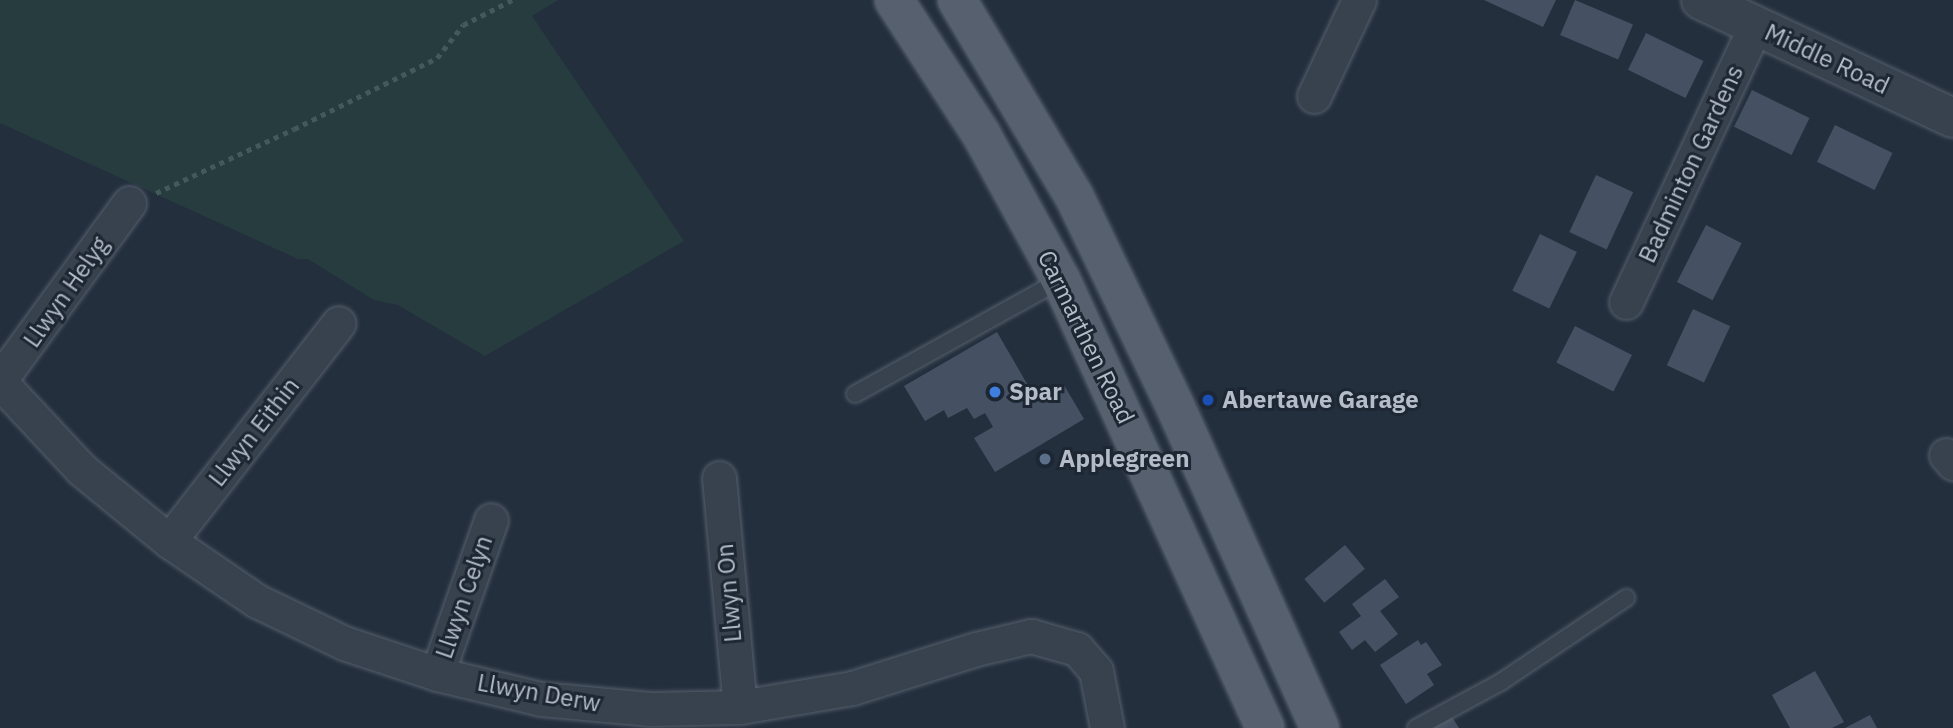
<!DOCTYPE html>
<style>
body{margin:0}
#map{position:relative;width:1953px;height:728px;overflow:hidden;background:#242f3e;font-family:"IBM Plex Sans",sans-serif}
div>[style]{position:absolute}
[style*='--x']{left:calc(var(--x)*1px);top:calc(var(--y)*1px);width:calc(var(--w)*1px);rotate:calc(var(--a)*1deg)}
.green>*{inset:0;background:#263c3f}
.building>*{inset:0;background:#455162;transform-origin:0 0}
.path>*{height:4.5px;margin-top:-2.25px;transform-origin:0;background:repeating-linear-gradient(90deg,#44595c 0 5px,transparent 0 10px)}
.roads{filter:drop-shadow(0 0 2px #565f6c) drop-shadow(0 0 2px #565f6c)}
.service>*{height:16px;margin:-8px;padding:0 8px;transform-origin:8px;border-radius:8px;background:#38414e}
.minor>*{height:33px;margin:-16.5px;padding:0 16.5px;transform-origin:16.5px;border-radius:16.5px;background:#38414e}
.tertiary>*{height:38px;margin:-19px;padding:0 19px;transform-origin:19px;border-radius:19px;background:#38414e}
.primary>*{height:38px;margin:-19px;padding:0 19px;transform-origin:19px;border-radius:19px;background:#56606e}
.dots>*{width:19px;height:19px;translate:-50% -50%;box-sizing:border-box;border:4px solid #1d2633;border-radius:50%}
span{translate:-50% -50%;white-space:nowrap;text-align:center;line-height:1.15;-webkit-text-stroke:6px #1d2633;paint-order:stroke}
.street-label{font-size:24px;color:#b4bcc9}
.poi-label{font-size:24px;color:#b4bcc9;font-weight:700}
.left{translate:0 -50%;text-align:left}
</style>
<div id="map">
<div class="green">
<i style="clip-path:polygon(0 0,558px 0,532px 16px,684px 241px,485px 356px,398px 305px,374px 300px,308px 259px,298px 259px,0 123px)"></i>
</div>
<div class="building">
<i style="clip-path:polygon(1484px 0,1556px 0,1543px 27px)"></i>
<i style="left:1575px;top:0;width:63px;height:38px;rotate:23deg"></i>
<i style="left:1646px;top:33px;width:64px;height:41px;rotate:26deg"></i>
<i style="left:1752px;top:90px;width:64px;height:41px;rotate:26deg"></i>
<i style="left:1835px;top:125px;width:64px;height:41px;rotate:26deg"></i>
<i style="left:1596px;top:175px;width:41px;height:63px;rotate:25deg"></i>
<i style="left:1706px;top:225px;width:40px;height:64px;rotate:27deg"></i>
<i style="left:1540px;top:234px;width:41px;height:63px;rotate:26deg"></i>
<i style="left:1693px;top:309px;width:41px;height:62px;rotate:25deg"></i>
<i style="left:1575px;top:326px;width:64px;height:41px;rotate:27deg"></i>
<i style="clip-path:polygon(997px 332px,1037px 401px,1064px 385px,1084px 419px,995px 472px,974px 438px,993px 427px,985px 413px,974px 419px,967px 408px,948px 418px,944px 410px,925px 421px,904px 386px)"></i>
<i style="left:1345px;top:545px;width:31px;height:53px;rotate:50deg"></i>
<i style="clip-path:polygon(1385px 579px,1399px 597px,1380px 611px,1398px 634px,1375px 652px,1365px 640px,1352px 650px,1339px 632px,1361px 616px,1352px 604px)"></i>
<i style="clip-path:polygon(1418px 640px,1421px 645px,1426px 642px,1442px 665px,1427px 674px,1434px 685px,1406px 704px,1380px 665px)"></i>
<i style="clip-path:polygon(1815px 671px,1844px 722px,1832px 728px,1790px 728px,1772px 695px)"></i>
<i style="clip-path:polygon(1450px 714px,1459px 728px,1428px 728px)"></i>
<i style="clip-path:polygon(1870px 715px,1877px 728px,1845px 728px)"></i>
</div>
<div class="path">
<i style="--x:156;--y:193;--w:152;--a:-24.9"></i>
<i style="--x:294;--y:129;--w:160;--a:-26.4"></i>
<i style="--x:437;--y:58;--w:42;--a:-51.8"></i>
<i style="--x:463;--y:25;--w:55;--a:-27"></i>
</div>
<div class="roads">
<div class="service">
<i style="--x:855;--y:394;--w:235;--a:-29"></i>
<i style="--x:1416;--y:728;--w:97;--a:-28.4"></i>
<i style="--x:1501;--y:682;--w:151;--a:-33.9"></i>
</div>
<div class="minor">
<i style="--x:1314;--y:96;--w:106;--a:-64.9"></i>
<i style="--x:1626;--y:302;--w:306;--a:-64.9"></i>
<i style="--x:0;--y:380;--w:219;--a:-53.9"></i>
<i style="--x:0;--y:382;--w:119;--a:47"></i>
<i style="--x:81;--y:469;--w:114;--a:39.3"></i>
<i style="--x:169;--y:541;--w:107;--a:34.3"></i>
<i style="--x:257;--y:601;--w:97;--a:25.8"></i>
<i style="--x:344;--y:643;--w:98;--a:18.4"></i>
<i style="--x:437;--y:674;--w:107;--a:13.5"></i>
<i style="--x:541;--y:699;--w:110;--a:5.2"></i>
<i style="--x:651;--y:709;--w:89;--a:-1.3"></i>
<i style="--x:740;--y:707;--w:114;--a:-9.6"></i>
<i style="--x:852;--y:688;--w:130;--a:-17.5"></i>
<i style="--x:976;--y:649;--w:57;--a:-13.3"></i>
<i style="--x:1031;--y:636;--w:48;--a:15.8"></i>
<i style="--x:1077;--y:649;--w:29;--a:49"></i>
<i style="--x:1096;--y:671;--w:58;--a:79.1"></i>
<i style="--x:1946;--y:455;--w:11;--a:49"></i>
<i style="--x:719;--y:478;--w:230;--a:84.8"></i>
<i style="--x:169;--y:541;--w:276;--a:-52.1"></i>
<i style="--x:437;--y:674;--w:163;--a:-70.7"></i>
</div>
<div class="tertiary">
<i style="--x:1701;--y:0;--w:278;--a:25.1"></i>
</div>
<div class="primary">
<i style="--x:894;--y:0;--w:160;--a:57"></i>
<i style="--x:981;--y:134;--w:166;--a:61.3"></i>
<i style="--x:1061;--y:280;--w:492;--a:65.5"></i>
<i style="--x:957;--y:0;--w:228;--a:59.2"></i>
<i style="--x:1074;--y:196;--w:233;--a:64.3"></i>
<i style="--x:1175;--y:406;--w:353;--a:65.8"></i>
</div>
</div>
<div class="dots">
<i style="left:995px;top:392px;background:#3f7fe0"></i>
<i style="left:1208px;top:400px;background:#1a4fb4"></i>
<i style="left:1045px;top:459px;background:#5c6f8a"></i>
</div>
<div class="street-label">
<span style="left:1827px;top:59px;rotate:25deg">Middle Road</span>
<span style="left:1691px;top:164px;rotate:-65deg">Badminton Gardens</span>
<span style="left:66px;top:292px;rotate:-55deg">Llwyn Helyg</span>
<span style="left:1086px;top:337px;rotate:64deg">Carmarthen Road</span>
<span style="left:254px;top:432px;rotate:-52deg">Llwyn Eithin</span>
<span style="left:729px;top:593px;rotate:-95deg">Llwyn On</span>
<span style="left:464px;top:597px;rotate:-71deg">Llwyn Celyn</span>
<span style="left:539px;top:693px;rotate:10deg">Llwyn Derw</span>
</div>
<div class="poi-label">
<span class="left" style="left:1009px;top:392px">Spar</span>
<span class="left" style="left:1222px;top:400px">Abertawe Garage</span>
<span class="left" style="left:1059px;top:459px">Applegreen</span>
</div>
</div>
